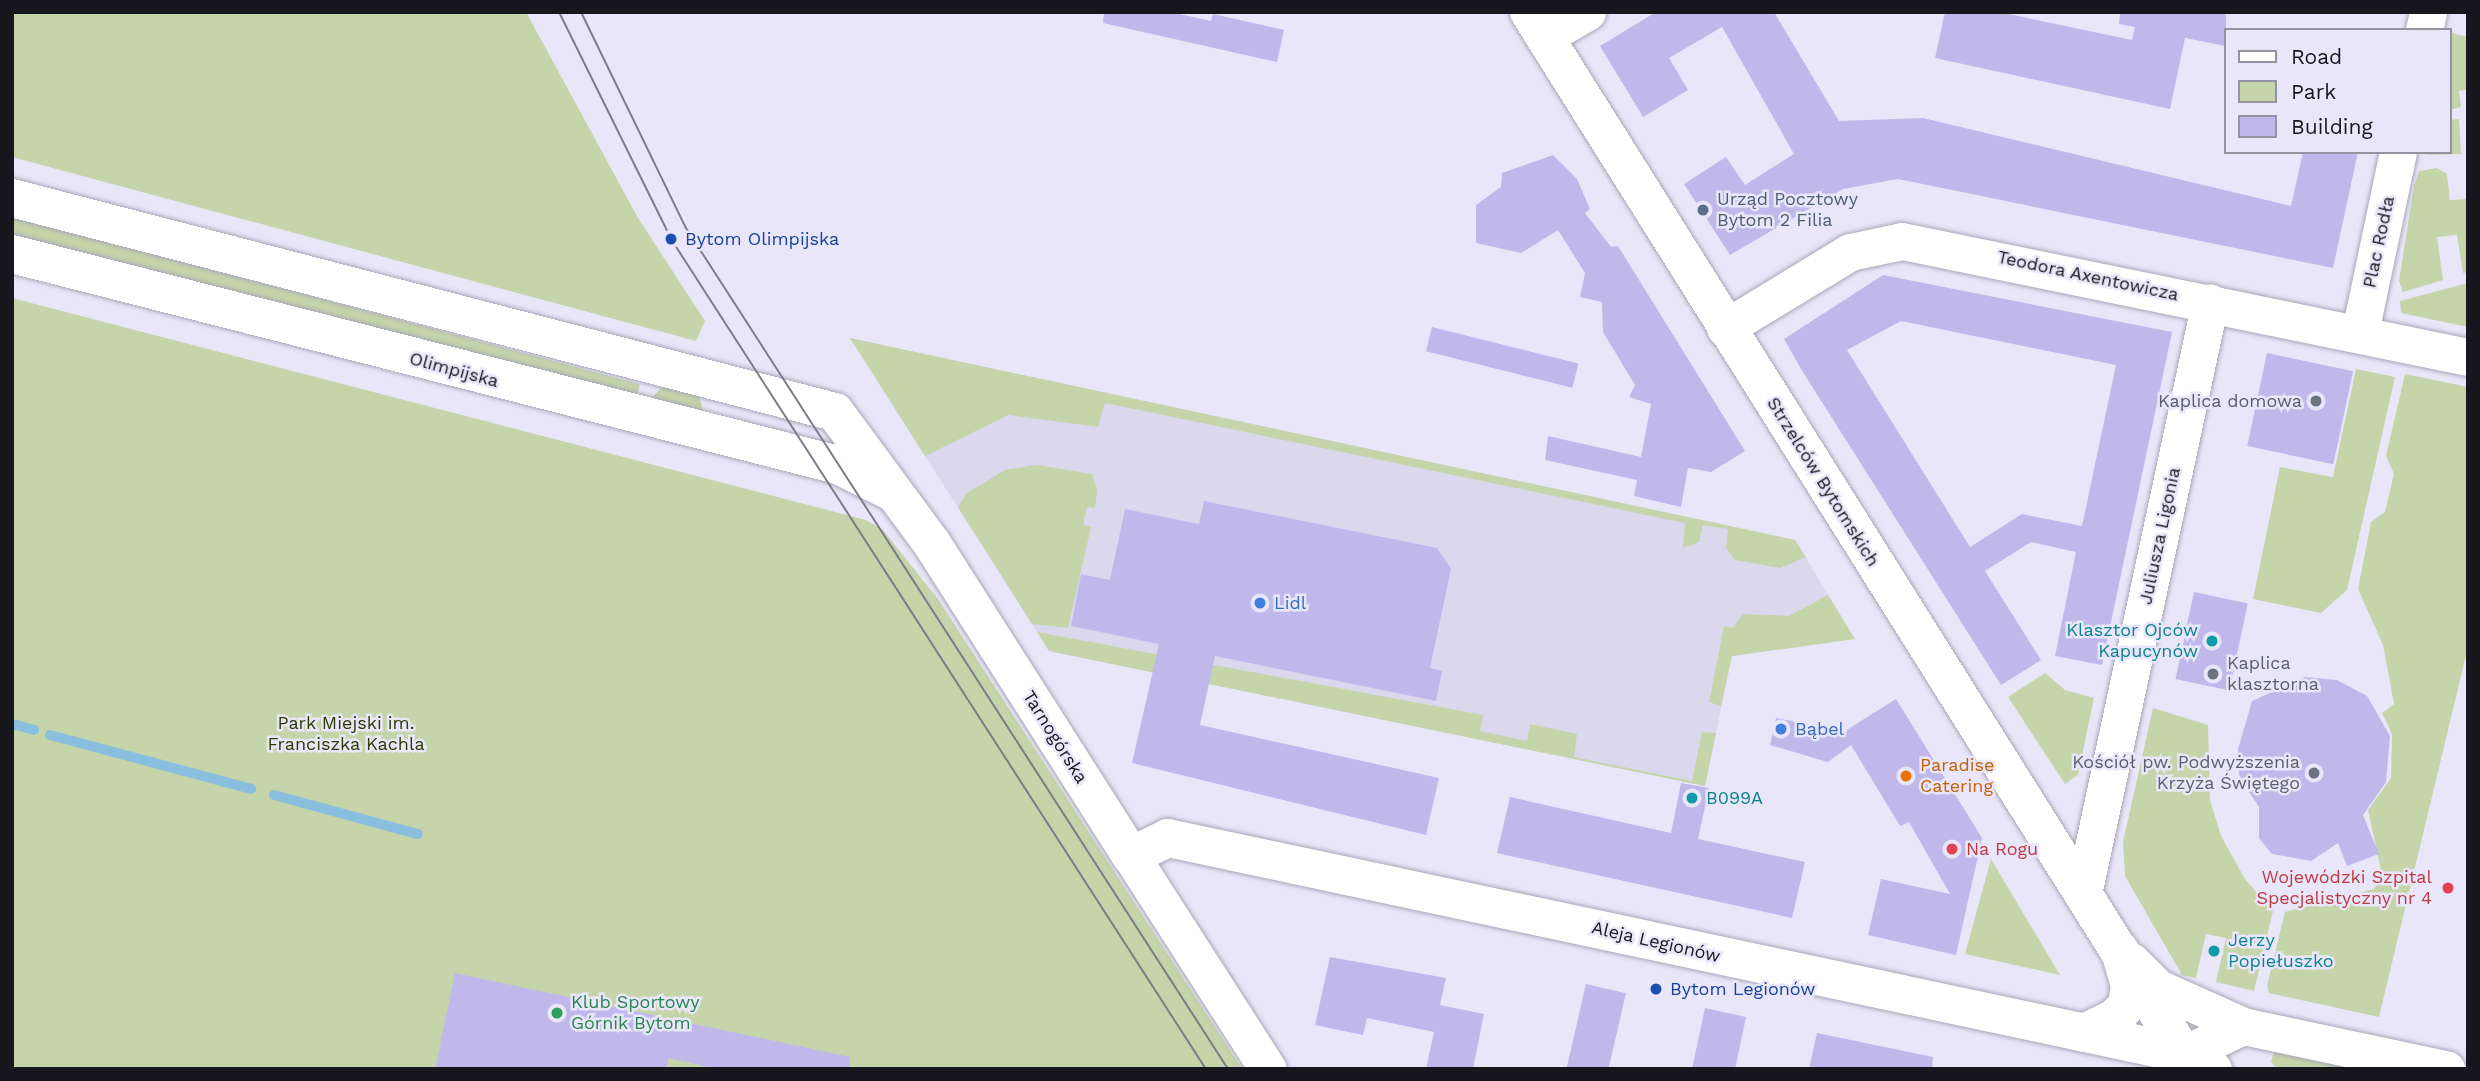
<!DOCTYPE html>
<meta charset="utf-8">
<style>
body{margin:0}
#map{position:relative;width:2480px;height:1081px;overflow:hidden;background:#eae6f9;font-family:"Work Sans",sans-serif}
div>[style]{position:absolute}
[style*='--x']{left:calc(var(--x)*1px);top:calc(var(--y)*1px);width:calc(var(--w)*1px);rotate:calc(var(--a)*1deg)}
.commercial>*{inset:0;background:#dbd8ee}
.green>*{inset:0;background:#c5d4a9;transform-origin:0 0}
.stream>*{height:10px;margin:-5px;padding:0 5px;transform-origin:5px;border-radius:5px;background:#89bede}
.building>*{inset:0;background:#c0b8eb;transform-origin:0 0}
.roads{filter:drop-shadow(0 0 2px #a9a6b8) drop-shadow(0 0 2px #a9a6b8)}
.minor>*{height:37px;margin:-18.5px;padding:0 18.5px;transform-origin:18.5px;border-radius:18.5px;background:#fff}
.tertiary>*{height:38px;margin:-19px;padding:0 19px;transform-origin:19px;border-radius:19px;background:#fff}
.secondary>*{height:38px;margin:-19px;padding:0 19px;transform-origin:19px;border-radius:19px;background:#fff}
.tram>*{height:2px;margin:-1px;padding:0 1px;transform-origin:1px;border-radius:1px;background:#7f7c89}
.dots>*{width:19px;height:19px;translate:-50% -50%;box-sizing:border-box;border:4px solid #eae6f9;border-radius:50%}
span{translate:-50% -50%;white-space:nowrap;text-align:center;line-height:1.15;-webkit-text-stroke:5px #eae6f9;paint-order:stroke}
.service-label{font-size:18px;color:#4e5e75}
.left{translate:0 -50%;text-align:left}
.transit-label{font-size:18px;color:#164399}
.street-label{font-size:18px;color:#18161d}
.worship-label{font-size:18px;color:#5b616d}
.right{translate:-100% -50%;text-align:right}
.shop-label{font-size:18px;color:#366cbe}
.culture-label{font-size:18px;color:#0d838f}
.park-label{font-size:18px;color:#2d3b00}
.food-label{font-size:18px;color:#c56008}
.health-label{font-size:18px;color:#be3a42}
.leisure-label{font-size:18px;color:#27864d}
.frame{position:absolute;inset:0;border:14px solid #18161d;pointer-events:none}
.legend{position:absolute;left:2224px;top:28px;width:228px;height:126px;box-sizing:border-box;background:#eae6f9;border:2px solid #9693a1;margin:0;padding:9px 12px;list-style:none;font-size:21px;color:#18161d}
.legend li{display:flex;align-items:center;gap:14px;height:35px}
.legend b{width:35px;border:2px solid #9693a1}
</style>
<div id="map">
<div class="commercial">
<i style="clip-path:polygon(850px 338px,1795px 540px,1855px 639px,1732px 656px,1705px 786px,1049px 651px)"></i>
</div>
<div class="green">
<i style="clip-path:polygon(12px 12px,526px 12px,638px 218px,705px 321px,696px 341px,12px 157px)"></i>
<i style="clip-path:polygon(2452px 33px,2468px 37px,2468px 89px,2459px 91px,2461px 107px,2450px 110px)"></i>
<i style="clip-path:polygon(2459px 119px,2461px 154px,2422px 155px,2450px 152px,2450px 120px)"></i>
<i style="clip-path:polygon(2437px 168px,2447px 174px,2450px 200px,2468px 199px,2468px 272px,2463px 273px,2457px 235px,2437px 237px,2443px 280px,2403px 292px,2399px 281px,2414px 186px,2419px 171px)"></i>
<i style="left:12px;top:216px;width:650px;height:21px;rotate:15deg"></i>
<i style="clip-path:polygon(2468px 283px,2468px 327px,2401px 313px,2400px 301px)"></i>
<i style="clip-path:polygon(12px 298px,866px 520px,883px 530px,938px 599px,1242px 1069px,12px 1069px)"></i>
<i style="clip-path:polygon(850px 338px,1795px 540px,1806px 557px,1780px 568px,1735px 560px,1726px 548px,1728px 529px,1703px 525px,1699px 542px,1683px 548px,1685px 523px,1105px 403px,1098px 427px,1008px 415px,925px 456px)"></i>
<i style="clip-path:polygon(2356px 369px,2395px 377px,2347px 590px,2321px 613px,2253px 599px,2280px 467px,2333px 477px)"></i>
<i style="clip-path:polygon(2405px 374px,2468px 387px,2468px 647px,2379px 1017px,2269px 993px,2267px 986px,2285px 912px,2374px 889px,2382px 875px,2368px 810px,2391px 778px,2392px 734px,2382px 713px,2394px 704px,2383px 645px,2358px 589px,2371px 522px,2385px 512px,2394px 474px,2386px 456px)"></i>
<i style="clip-path:polygon(663px 386px,699px 396px,703px 410px,645px 405px)"></i>
<i style="clip-path:polygon(1036px 465px,1092px 474px,1097px 489px,1095px 508px,1087px 507px,1083px 525px,1091px 527px,1068px 628px,1032px 624px,958px 507px,967px 493px,1005px 470px)"></i>
<i style="clip-path:polygon(1828px 595px,1855px 639px,1732px 656px,1721px 706px,1709px 702px,1724px 626px,1733px 628px,1743px 614px,1789px 616px)"></i>
<i style="clip-path:polygon(1037px 632px,1483px 715px,1480px 731px,1527px 741px,1530px 724px,1577px 734px,1574px 757px,1692px 781px,1702px 732px,1716px 733px,1705px 786px,1049px 651px)"></i>
<i style="clip-path:polygon(2045px 673px,2065px 690px,2094px 698px,2078px 775px,2065px 784px,2008px 697px)"></i>
<i style="clip-path:polygon(2153px 708px,2208px 725px,2210px 800px,2221px 836px,2245px 879px,2273px 911px,2254px 991px,2216px 982px,2226px 938px,2206px 934px,2196px 978px,2182px 975px,2125px 876px,2123px 842px)"></i>
<i style="clip-path:polygon(1991px 859px,2004px 881px,2060px 975px,1965px 954px)"></i>
<i style="clip-path:polygon(2274px 1051px,2388px 1069px,2277px 1069px,2271px 1062px)"></i>
</div>
<div class="stream">
<i style="--x:12;--y:724;--w:23;--a:15"></i>
<i style="--x:50;--y:735;--w:208;--a:15"></i>
<i style="--x:274;--y:795;--w:149;--a:15.2"></i>
</div>
<div class="building">
<i style="clip-path:polygon(1104px 12px,1171px 12px,1211px 21px,1213px 14px,1284px 30px,1277px 62px,1103px 23px)"></i>
<i style="clip-path:polygon(1656px 12px,1774px 12px,1839px 121px,1923px 118px,2291px 206px,2303px 152px,2358px 152px,2333px 268px,1898px 179px,1843px 189px,1730px 255px,1684px 184px,1726px 157px,1745px 185px,1794px 154px,1722px 27px,1669px 58px,1688px 90px,1643px 117px,1600px 46px)"></i>
<i style="clip-path:polygon(1945px 12px,1999px 12px,2132px 40px,2135px 27px,2119px 24px,2120px 12px,2226px 12px,2226px 46px,2185px 38px,2170px 109px,1935px 58px)"></i>
<i style="clip-path:polygon(1553px 155px,1577px 179px,1590px 209px,1585px 213px,1611px 247px,1618px 246px,1745px 451px,1711px 472px,1688px 468px,1681px 507px,1634px 496px,1637px 480px,1545px 460px,1548px 436px,1641px 457px,1651px 404px,1629px 397px,1635px 385px,1603px 332px,1602px 302px,1580px 297px,1585px 273px,1558px 230px,1521px 253px,1476px 243px,1476px 205px,1501px 187px,1502px 173px)"></i>
<i style="clip-path:polygon(evenodd,1883px 275px,2172px 332px,2102px 665px,2055px 656px,2076px 552px,2031px 542px,1985px 571px,2041px 660px,2001px 685px,1801px 369px,1784px 339px,1883px 275px,1901px 321px,2116px 365px,2082px 526px,2022px 514px,1970px 547px,1847px 350px,1901px 321px)"></i>
<i style="left:1432px;top:327px;width:151px;height:25px;rotate:14deg"></i>
<i style="left:2267px;top:353px;width:88px;height:95px;rotate:12deg"></i>
<i style="clip-path:polygon(1204px 501px,1437px 548px,1451px 569px,1430px 668px,1442px 671px,1436px 701px,1215px 656px,1200px 725px,1439px 778px,1426px 835px,1132px 763px,1159px 644px,1071px 626px,1081px 574px,1110px 580px,1125px 509px,1199px 524px)"></i>
<i style="left:2194px;top:592px;width:55px;height:89px;rotate:12deg"></i>
<i style="clip-path:polygon(2305px 677px,2337px 680px,2367px 696px,2390px 736px,2386px 782px,2363px 815px,2379px 854px,2347px 866px,2338px 843px,2311px 861px,2272px 854px,2259px 838px,2259px 807px,2239px 777px,2238px 749px,2252px 701px)"></i>
<i style="clip-path:polygon(1896px 699px,1982px 838px,1956px 955px,1868px 935px,1881px 879px,1950px 894px,1909px 822px,1900px 826px,1851px 745px,1828px 762px,1770px 745px,1776px 718px,1845px 731px)"></i>
<i style="clip-path:polygon(1681px 783px,1709px 788px,1698px 839px,1805px 862px,1792px 918px,1497px 853px,1510px 797px,1671px 833px)"></i>
<i style="clip-path:polygon(1330px 957px,1446px 978px,1440px 1005px,1484px 1014px,1473px 1069px,1426px 1069px,1434px 1032px,1367px 1018px,1363px 1035px,1315px 1025px)"></i>
<i style="clip-path:polygon(455px 973px,850px 1057px,849px 1069px,717px 1069px,669px 1058px,666px 1069px,435px 1069px)"></i>
<i style="left:1586px;top:984px;width:41px;height:87px;rotate:13deg"></i>
<i style="clip-path:polygon(1705px 1008px,1746px 1017px,1735px 1069px,1692px 1069px)"></i>
<i style="clip-path:polygon(1817px 1033px,1933px 1057px,1932px 1069px,1809px 1069px)"></i>
</div>
<div class="roads">
<div class="minor">
<i style="--x:2424;--y:30;--w:18;--a:-77"></i>
<i style="--x:1544;--y:37;--w:50;--a:-30.2"></i>
<i style="--x:1725;--y:328;--w:146;--a:-31.3"></i>
<i style="--x:1850;--y:252;--w:53;--a:-11.9"></i>
<i style="--x:1902;--y:241;--w:578;--a:11.58"></i>
<i style="--x:2360;--y:332;--w:184;--a:-78.1"></i>
<i style="--x:1131;--y:856;--w:253;--a:57.3"></i>
<i style="--x:2083;--y:894;--w:605;--a:-77.89"></i>
<i style="--x:2131;--y:961;--w:38;--a:45"></i>
<i style="--x:2158;--y:988;--w:93;--a:24.1"></i>
<i style="--x:2243;--y:1026;--w:208;--a:12"></i>
<i style="--x:2213;--y:1069;--w:33;--a:-153"></i>
<i style="--x:2184;--y:1054;--w:65;--a:-25.4"></i>
</div>
<div class="tertiary">
<i style="--x:12;--y:198;--w:850;--a:14.58"></i>
<i style="--x:835;--y:412;--w:162;--a:53.6"></i>
<i style="--x:931;--y:542;--w:372;--a:57.5"></i>
<i style="--x:1131;--y:856;--w:41;--a:-25.9"></i>
<i style="--x:1168;--y:838;--w:1039;--a:12"></i>
<i style="--x:12;--y:254;--w:853;--a:14.33"></i>
<i style="--x:838;--y:465;--w:56;--a:26.6"></i>
<i style="--x:2084;--y:1033;--w:34;--a:-26"></i>
<i style="--x:2115;--y:1018;--w:18;--a:-47"></i>
<i style="--x:2127;--y:1005;--w:19;--a:-81"></i>
<i style="--x:2130;--y:986;--w:37;--a:-106"></i>
</div>
<div class="secondary">
<i style="--x:1529;--y:12;--w:1248;--a:57.86"></i>
</div>
</div>
<div class="tram">
<i style="--x:559;--y:12;--w:253;--a:63.7"></i>
<i style="--x:671;--y:239;--w:987;--a:57.2"></i>
<i style="--x:581;--y:12;--w:240;--a:64.1"></i>
<i style="--x:686;--y:228;--w:1001;--a:57.2"></i>
</div>
<div class="dots">
<i style="left:1703px;top:210px;background:#5c6f8a"></i>
<i style="left:671px;top:239px;background:#1a4fb4"></i>
<i style="left:2316px;top:401px;background:#6b7280"></i>
<i style="left:1260px;top:603px;background:#3f7fe0"></i>
<i style="left:2212px;top:641px;background:#0f9aa8"></i>
<i style="left:2213px;top:674px;background:#6b7280"></i>
<i style="left:1781px;top:729px;background:#3f7fe0"></i>
<i style="left:2314px;top:773px;background:#6b7280"></i>
<i style="left:1906px;top:776px;background:#e8710a"></i>
<i style="left:1692px;top:798px;background:#0f9aa8"></i>
<i style="left:1952px;top:849px;background:#e0444e"></i>
<i style="left:2448px;top:888px;background:#e0444e"></i>
<i style="left:2214px;top:951px;background:#0f9aa8"></i>
<i style="left:1656px;top:989px;background:#1a4fb4"></i>
<i style="left:557px;top:1013px;background:#2e9e5b"></i>
</div>
<div class="service-label">
<span class="left" style="left:1717px;top:210px">Urząd Pocztowy<br>Bytom 2 Filia</span>
</div>
<div class="transit-label">
<span class="left" style="left:685px;top:239px">Bytom Olimpijska</span>
<span class="left" style="left:1670px;top:989px">Bytom Legionów</span>
</div>
<div class="street-label">
<span style="left:2379px;top:242px;rotate:-78deg">Plac Rodła</span>
<span style="left:2088px;top:276px;rotate:12deg">Teodora Axentowicza</span>
<span style="left:454px;top:370px;rotate:15deg">Olimpijska</span>
<span style="left:1823px;top:482px;rotate:58deg">Strzelców Bytomskich</span>
<span style="left:2160px;top:536px;rotate:-78deg">Juliusza Ligonia</span>
<span style="left:1055px;top:737px;rotate:58deg">Tarnogórska</span>
<span style="left:1656px;top:942px;rotate:13deg">Aleja Legionów</span>
</div>
<div class="worship-label">
<span class="right" style="left:2302px;top:401px">Kaplica domowa</span>
<span class="left" style="left:2227px;top:674px">Kaplica<br>klasztorna</span>
<span class="right" style="left:2300px;top:773px">Kościół pw. Podwyższenia<br>Krzyża Świętego</span>
</div>
<div class="shop-label">
<span class="left" style="left:1274px;top:603px">Lidl</span>
<span class="left" style="left:1795px;top:729px">Bąbel</span>
</div>
<div class="culture-label">
<span class="right" style="left:2198px;top:641px">Klasztor Ojców<br>Kapucynów</span>
<span class="left" style="left:1706px;top:798px">B099A</span>
<span class="left" style="left:2228px;top:951px">Jerzy<br>Popiełuszko</span>
</div>
<div class="park-label">
<span style="left:346px;top:734px">Park Miejski im.<br>Franciszka Kachla</span>
</div>
<div class="food-label">
<span class="left" style="left:1920px;top:776px">Paradise<br>Catering</span>
</div>
<div class="health-label">
<span class="left" style="left:1966px;top:849px">Na Rogu</span>
<span class="right" style="left:2432px;top:888px">Wojewódzki Szpital<br>Specjalistyczny nr 4</span>
</div>
<div class="leisure-label">
<span class="left" style="left:571px;top:1013px">Klub Sportowy<br>Górnik Bytom</span>
</div>
<div class="frame"></div>
<ul class="legend">
<li><b style="height:9px;background:#fff"></b>Road</li>
<li><b style="height:19px;background:#c5d4a9"></b>Park</li>
<li><b style="height:19px;background:#c0b8eb"></b>Building</li>
</ul>
</div>
